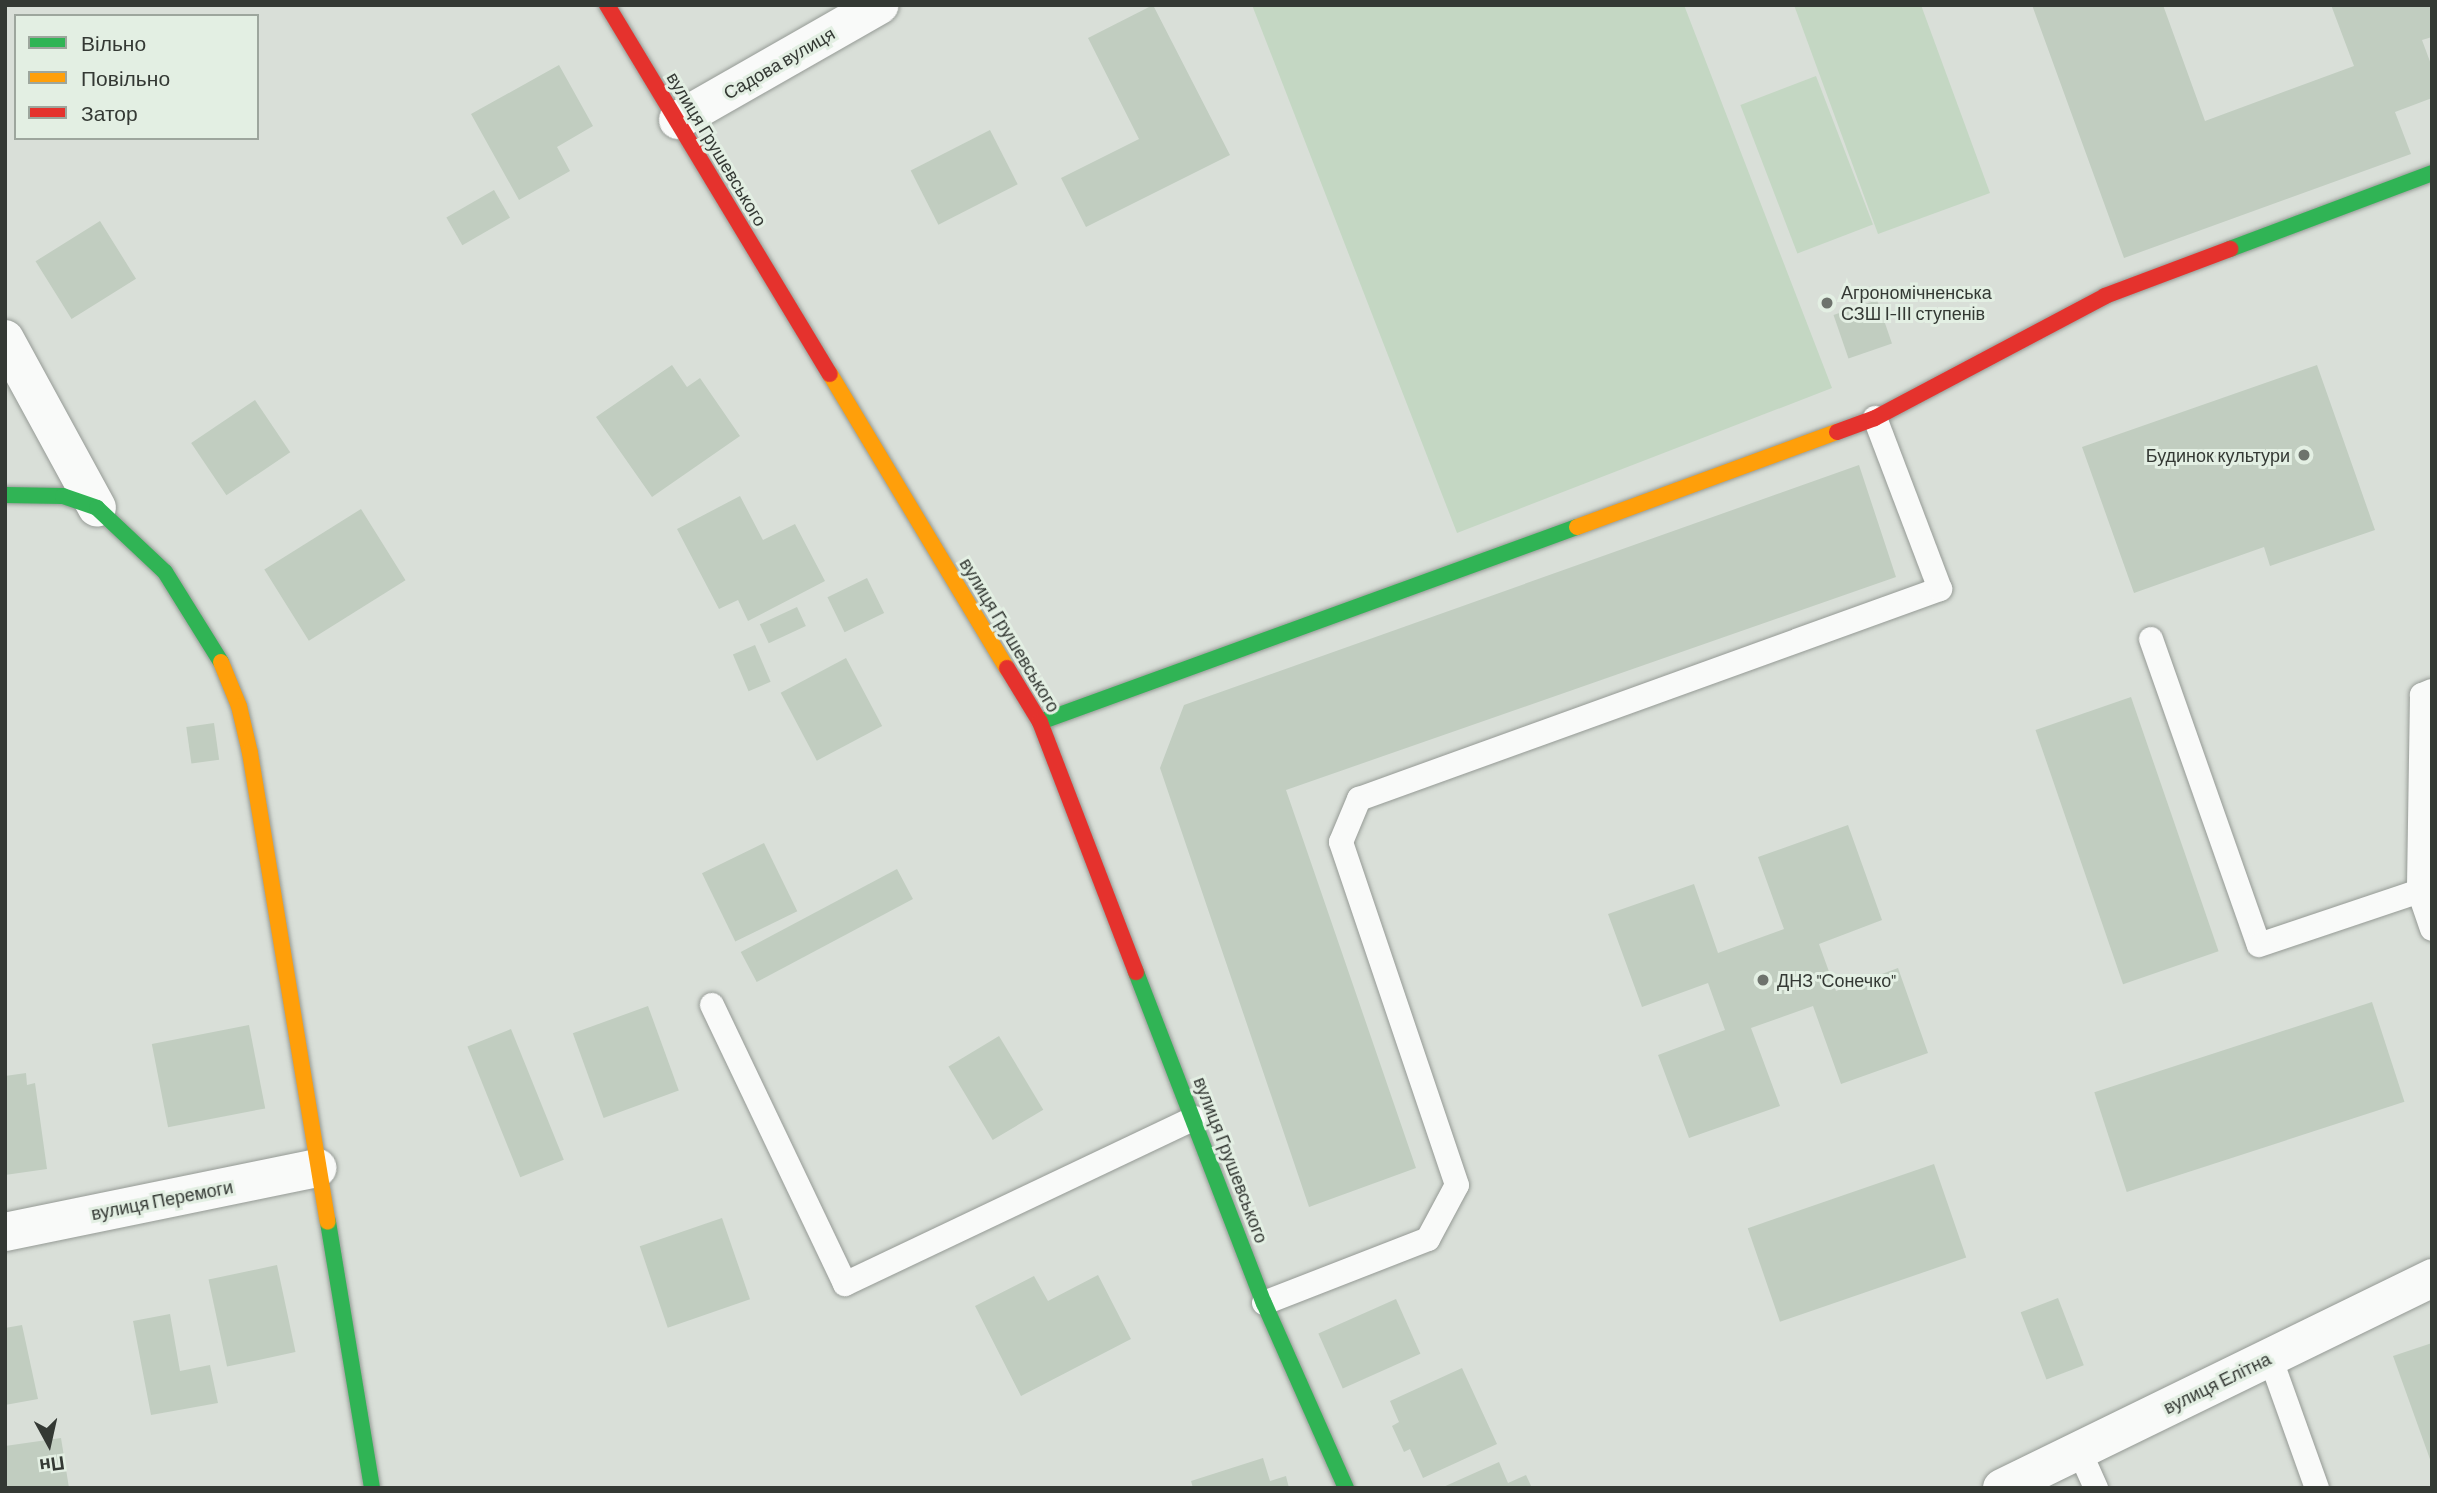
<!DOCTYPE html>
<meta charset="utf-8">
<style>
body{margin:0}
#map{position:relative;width:2437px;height:1493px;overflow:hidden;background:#d9dfd8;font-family:Barlow,sans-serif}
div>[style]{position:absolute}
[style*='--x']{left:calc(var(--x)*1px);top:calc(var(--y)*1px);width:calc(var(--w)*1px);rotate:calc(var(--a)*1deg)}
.green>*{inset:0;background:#c4d7c3;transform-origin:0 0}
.building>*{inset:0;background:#c1cdc0;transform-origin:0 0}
.roads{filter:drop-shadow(0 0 2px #959a95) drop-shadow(0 0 2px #959a95)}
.lane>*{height:24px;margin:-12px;padding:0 12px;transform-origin:12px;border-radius:12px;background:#f9faf9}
.street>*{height:38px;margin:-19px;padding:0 19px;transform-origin:19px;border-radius:19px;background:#f9faf9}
.fast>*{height:16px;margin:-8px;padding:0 8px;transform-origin:8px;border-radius:8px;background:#30b455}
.slow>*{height:16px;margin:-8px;padding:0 8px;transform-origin:8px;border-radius:8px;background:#ff9f0a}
.jam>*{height:16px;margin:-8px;padding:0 8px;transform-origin:8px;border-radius:8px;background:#e5322d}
.dots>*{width:19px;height:19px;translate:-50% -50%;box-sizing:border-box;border:4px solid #e3efe3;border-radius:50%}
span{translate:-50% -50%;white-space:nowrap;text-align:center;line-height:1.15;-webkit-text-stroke:6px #e3efe3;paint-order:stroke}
.street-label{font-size:18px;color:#343934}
.poi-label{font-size:18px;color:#343934}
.left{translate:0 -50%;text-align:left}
.right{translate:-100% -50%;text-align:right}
.frame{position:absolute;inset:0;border:7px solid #343934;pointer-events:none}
.legend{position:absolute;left:14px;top:14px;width:245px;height:126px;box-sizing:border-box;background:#e3efe3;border:2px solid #9da69d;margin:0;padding:9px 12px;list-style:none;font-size:21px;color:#343934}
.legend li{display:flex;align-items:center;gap:14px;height:35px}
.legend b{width:35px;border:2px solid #9da69d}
.north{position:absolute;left:14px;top:1409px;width:70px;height:70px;-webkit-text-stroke:5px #e3efe3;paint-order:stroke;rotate:172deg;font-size:19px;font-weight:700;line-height:28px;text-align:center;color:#343934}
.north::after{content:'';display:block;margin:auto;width:24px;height:32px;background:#343934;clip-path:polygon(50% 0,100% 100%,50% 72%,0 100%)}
</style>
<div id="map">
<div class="green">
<i style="clip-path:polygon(1252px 5px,1684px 5px,1832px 388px,1457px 533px)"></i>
<i style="clip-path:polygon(1794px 5px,1921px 5px,1990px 193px,1878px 234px)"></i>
<i style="left:1816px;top:76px;width:159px;height:81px;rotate:69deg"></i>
</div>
<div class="building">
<i style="clip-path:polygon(1153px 5px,1230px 155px,1086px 227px,1061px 178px,1139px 139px,1088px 38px)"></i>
<i style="clip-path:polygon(2032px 5px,2163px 5px,2205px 121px,2354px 66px,2331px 5px,2432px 5px,2432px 37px,2422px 40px,2432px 67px,2432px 98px,2395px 112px,2411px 154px,2124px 258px)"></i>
<i style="clip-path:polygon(559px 65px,593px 126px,557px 147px,570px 171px,519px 200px,471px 114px)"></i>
<i style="left:990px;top:130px;width:61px;height:89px;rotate:63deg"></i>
<i style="left:494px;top:190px;width:32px;height:55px;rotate:60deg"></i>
<i style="left:100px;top:221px;width:68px;height:76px;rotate:58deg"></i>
<i style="left:1877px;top:300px;width:46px;height:46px;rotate:71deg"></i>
<i style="clip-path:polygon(672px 365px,687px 387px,700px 378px,740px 436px,652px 497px,596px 417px)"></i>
<i style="clip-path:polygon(2317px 365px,2375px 530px,2270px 566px,2264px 547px,2134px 593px,2082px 447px)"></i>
<i style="left:255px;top:400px;width:63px;height:77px;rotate:56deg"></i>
<i style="clip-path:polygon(1859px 465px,1896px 577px,1286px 790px,1416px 1168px,1309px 1207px,1160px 768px,1184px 705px)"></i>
<i style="clip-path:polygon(740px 496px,763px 540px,795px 524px,825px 581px,748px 621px,738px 600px,719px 609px,677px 529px)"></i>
<i style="left:361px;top:509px;width:84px;height:114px;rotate:58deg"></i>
<i style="left:867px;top:578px;width:39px;height:44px;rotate:64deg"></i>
<i style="left:797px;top:607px;width:21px;height:41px;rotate:65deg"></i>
<i style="left:755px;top:645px;width:40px;height:24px;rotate:67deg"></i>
<i style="left:846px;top:658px;width:77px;height:74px;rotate:62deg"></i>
<i style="left:2131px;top:697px;width:269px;height:101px;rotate:71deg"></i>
<i style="left:214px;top:723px;width:37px;height:28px;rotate:82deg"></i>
<i style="clip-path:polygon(1848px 825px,1882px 920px,1819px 944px,1836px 991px,1898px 968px,1928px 1053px,1841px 1084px,1813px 1006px,1751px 1028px,1780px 1106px,1689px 1138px,1658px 1055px,1725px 1030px,1708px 983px,1642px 1007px,1608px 914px,1694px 884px,1718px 953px,1784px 929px,1758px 857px)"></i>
<i style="left:764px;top:843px;width:76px;height:69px;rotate:64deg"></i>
<i style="left:897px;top:869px;width:34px;height:177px;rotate:62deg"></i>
<i style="left:2372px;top:1002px;width:105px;height:292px;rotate:72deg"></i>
<i style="left:648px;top:1006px;width:90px;height:80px;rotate:70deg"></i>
<i style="left:249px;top:1025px;width:85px;height:99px;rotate:79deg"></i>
<i style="left:511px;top:1029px;width:141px;height:47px;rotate:68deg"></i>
<i style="left:999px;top:1036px;width:86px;height:59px;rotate:59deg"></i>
<i style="clip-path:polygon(26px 1073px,27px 1085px,35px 1083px,47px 1169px,5px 1175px,5px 1076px)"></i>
<i style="left:1934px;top:1164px;width:99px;height:197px;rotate:71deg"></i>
<i style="left:722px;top:1218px;width:86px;height:87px;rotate:71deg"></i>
<i style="left:277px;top:1265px;width:89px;height:70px;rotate:78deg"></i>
<i style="clip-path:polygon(1098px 1275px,1131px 1339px,1021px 1396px,975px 1306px,1034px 1276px,1048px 1301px)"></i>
<i style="left:2058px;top:1298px;width:72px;height:40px;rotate:69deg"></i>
<i style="left:1396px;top:1299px;width:60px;height:85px;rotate:66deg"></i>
<i style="clip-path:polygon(170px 1314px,180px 1371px,210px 1365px,218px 1403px,151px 1415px,133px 1321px)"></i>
<i style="clip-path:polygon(22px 1325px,38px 1399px,5px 1405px,5px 1328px)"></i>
<i style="clip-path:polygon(2432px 1343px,2432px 1462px,2431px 1462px,2393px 1356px)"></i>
<i style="clip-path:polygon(1462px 1368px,1497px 1444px,1423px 1478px,1410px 1449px,1404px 1452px,1392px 1426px,1399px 1422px,1390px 1401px)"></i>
<i style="clip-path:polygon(61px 1438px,69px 1488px,5px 1488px,5px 1446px)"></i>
<i style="clip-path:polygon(1263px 1458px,1270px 1481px,1286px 1476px,1289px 1488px,1193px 1488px,1191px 1481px)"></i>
<i style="clip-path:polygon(1499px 1462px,1508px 1483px,1526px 1475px,1532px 1488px,1441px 1488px)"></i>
</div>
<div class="roads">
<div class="lane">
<i style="--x:2151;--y:639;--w:324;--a:70.6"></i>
<i style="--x:2259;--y:945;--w:169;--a:-18.6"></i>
<i style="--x:2432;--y:691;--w:11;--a:158"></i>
<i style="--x:2422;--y:695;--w:196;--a:90.9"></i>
<i style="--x:2419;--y:891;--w:40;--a:71.1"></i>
<i style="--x:712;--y:1005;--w:309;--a:64.5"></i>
<i style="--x:845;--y:1284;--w:387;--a:-25.4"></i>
<i style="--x:1264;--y:1303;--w:176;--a:-21.3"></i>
<i style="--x:1428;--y:1239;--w:61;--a:-61.8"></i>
<i style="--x:1457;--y:1185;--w:362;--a:-108.7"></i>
<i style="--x:1341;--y:842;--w:47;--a:-67.3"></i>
<i style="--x:1359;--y:799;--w:618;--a:-19.87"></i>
<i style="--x:1940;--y:589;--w:183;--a:-110.8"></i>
<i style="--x:2270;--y:1357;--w:139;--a:70.3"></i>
<i style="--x:2079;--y:1450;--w:42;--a:65.9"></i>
</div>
<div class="street">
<i style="--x:678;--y:120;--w:232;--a:-29.7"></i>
<i style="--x:5;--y:339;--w:192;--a:61.4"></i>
<i style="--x:5;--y:1232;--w:319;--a:-11.6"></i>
<i style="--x:2002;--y:1488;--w:479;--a:-26"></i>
</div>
<div class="fast">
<i style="--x:2230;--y:249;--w:216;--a:-20.6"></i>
<i style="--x:5;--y:495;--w:58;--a:1"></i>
<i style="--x:63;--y:496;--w:36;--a:19"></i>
<i style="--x:97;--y:508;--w:93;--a:43.3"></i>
<i style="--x:165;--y:572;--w:106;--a:58.1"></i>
<i style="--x:1040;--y:722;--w:571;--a:-19.96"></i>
<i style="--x:1136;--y:972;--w:355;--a:68.9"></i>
<i style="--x:1264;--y:1303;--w:202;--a:66.1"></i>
<i style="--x:328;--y:1222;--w:270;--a:80.6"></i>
</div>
<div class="slow">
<i style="--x:830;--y:374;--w:343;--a:59"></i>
<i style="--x:1577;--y:527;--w:277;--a:-20.1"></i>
<i style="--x:221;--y:662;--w:48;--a:67.8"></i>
<i style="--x:239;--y:706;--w:48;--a:76.8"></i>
<i style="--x:250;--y:753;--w:475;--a:80.6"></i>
</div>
<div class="jam">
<i style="--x:607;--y:5;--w:431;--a:58.9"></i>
<i style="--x:1837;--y:432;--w:40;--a:-20.2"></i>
<i style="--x:1875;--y:418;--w:260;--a:-27.9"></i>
<i style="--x:2105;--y:296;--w:134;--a:-20.6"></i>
<i style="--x:1007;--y:668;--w:63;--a:58.6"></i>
<i style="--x:1040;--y:722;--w:268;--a:69"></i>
</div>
</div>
<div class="dots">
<i style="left:1827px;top:303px;background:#6e736d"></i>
<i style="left:2304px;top:455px;background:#6e736d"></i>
<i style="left:1763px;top:980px;background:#6e736d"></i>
</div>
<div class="street-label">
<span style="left:779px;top:63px;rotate:-30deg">Садова вулиця</span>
<span style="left:717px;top:149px;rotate:59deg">вулиця Грушевського</span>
<span style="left:1010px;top:635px;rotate:59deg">вулиця Грушевського</span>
<span style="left:1231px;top:1160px;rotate:69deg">вулиця Грушевського</span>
<span style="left:162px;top:1200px;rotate:-11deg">вулиця Перемоги</span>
<span style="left:2217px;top:1383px;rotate:-26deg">вулиця Елітна</span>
</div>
<div class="poi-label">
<span class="left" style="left:1841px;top:303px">Агрономічненська<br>СЗШ І-ІІІ ступенів</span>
<span class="right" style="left:2290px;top:455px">Будинок культури</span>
<span class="left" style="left:1777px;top:980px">ДНЗ "Сонечко"</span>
</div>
<div class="frame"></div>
<ul class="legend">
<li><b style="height:9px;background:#30b455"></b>Вільно</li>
<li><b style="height:9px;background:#ff9f0a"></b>Повільно</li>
<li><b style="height:9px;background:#e5322d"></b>Затор</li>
</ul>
<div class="north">Пн</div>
</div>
